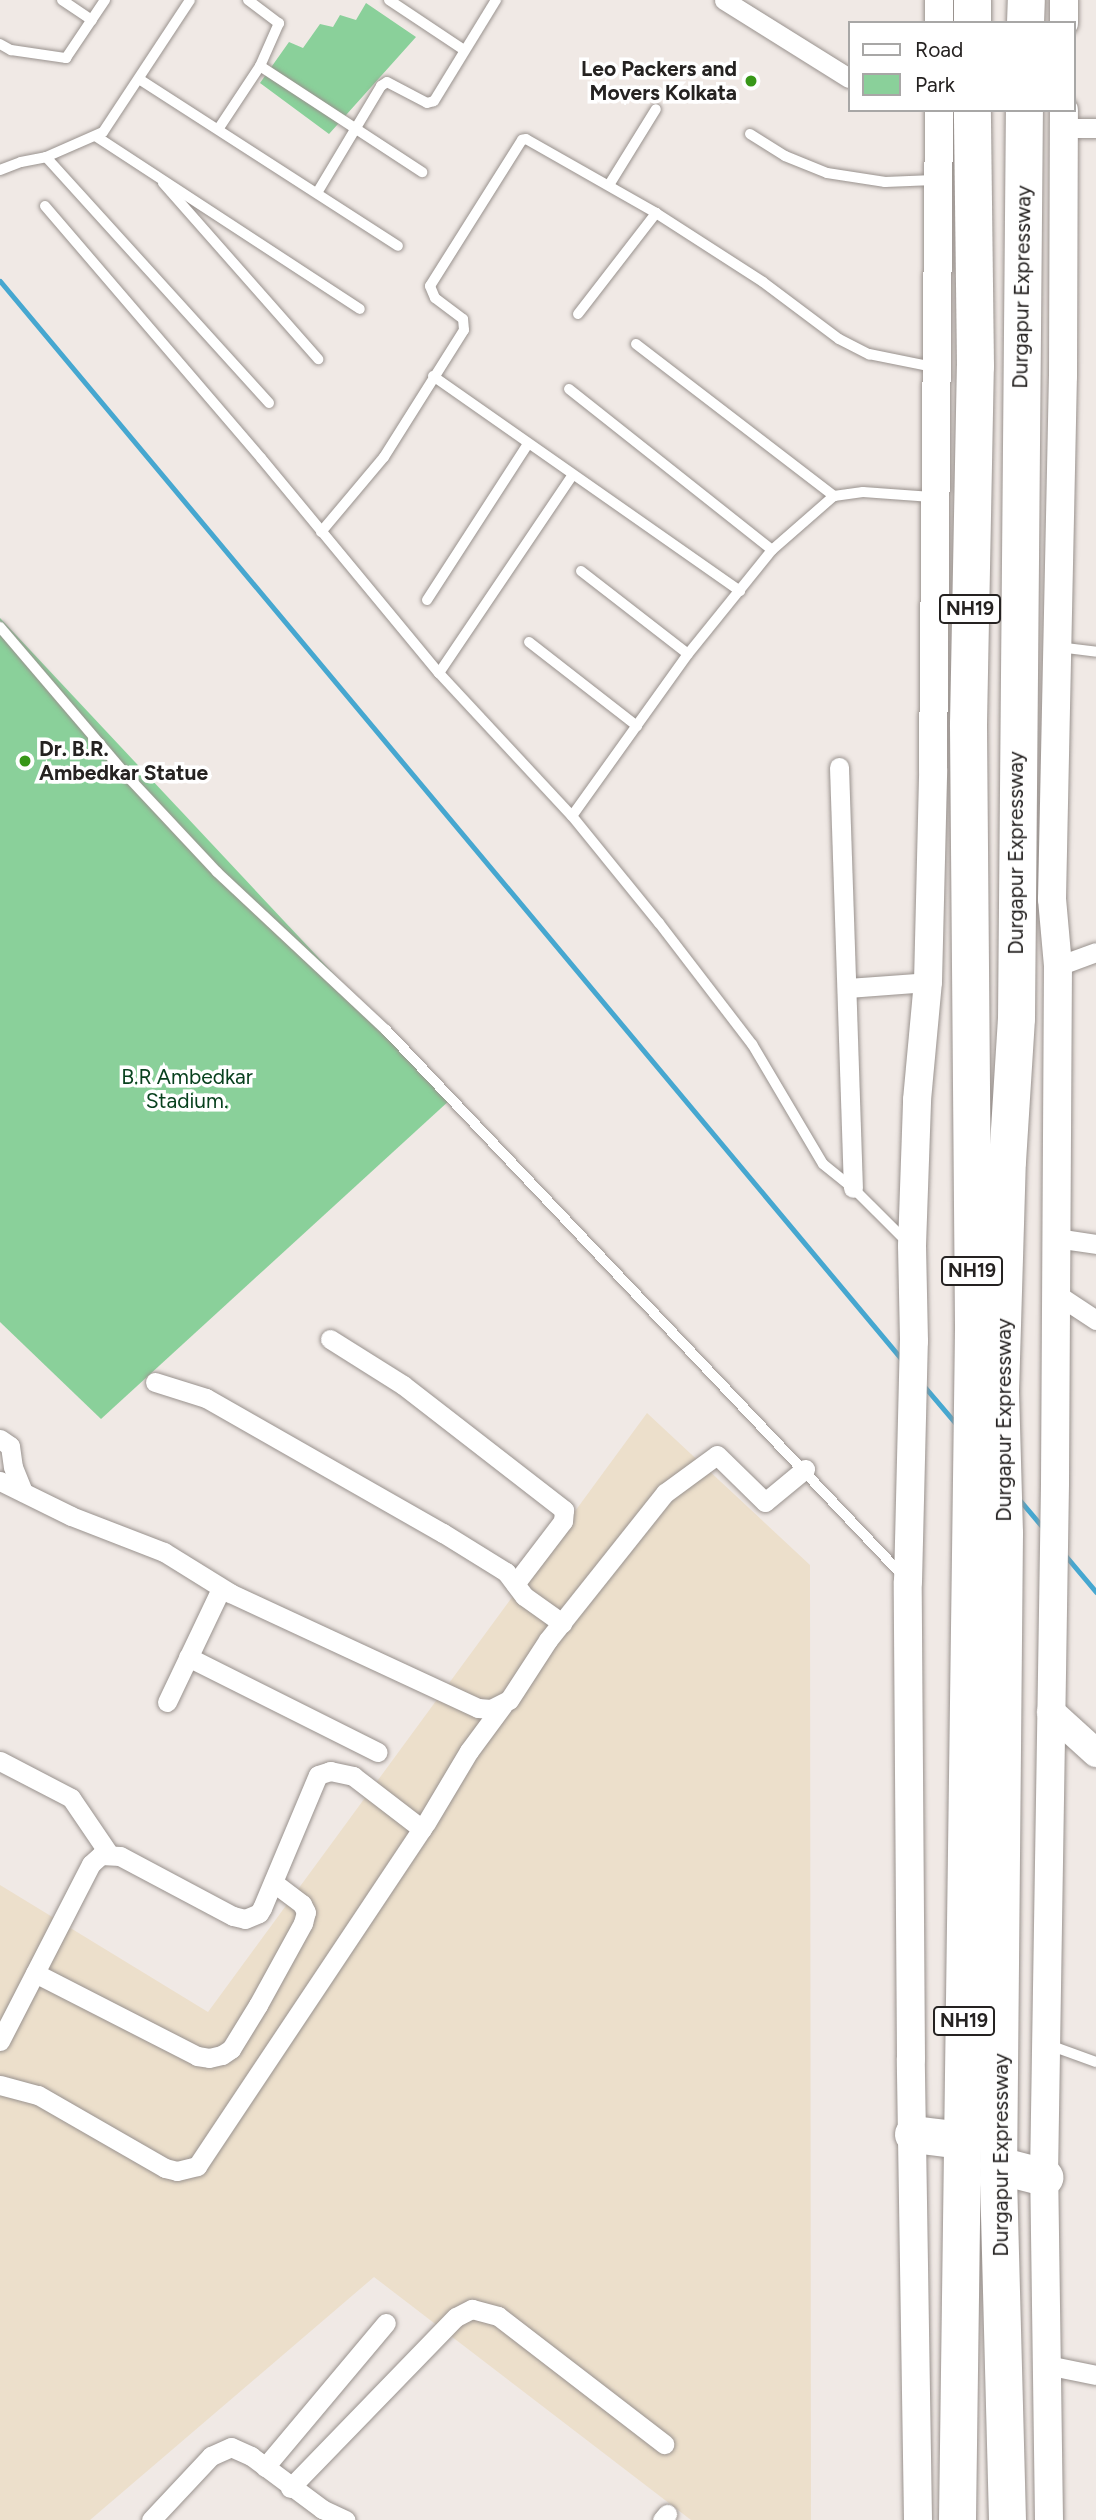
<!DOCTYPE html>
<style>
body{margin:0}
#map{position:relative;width:1096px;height:2520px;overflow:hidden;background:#f0e9e5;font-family:Figtree,sans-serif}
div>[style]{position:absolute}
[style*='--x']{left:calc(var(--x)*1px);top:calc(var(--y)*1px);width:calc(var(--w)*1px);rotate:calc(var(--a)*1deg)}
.industrial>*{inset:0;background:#ecdfcb}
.green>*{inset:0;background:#8ad09a}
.stream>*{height:5px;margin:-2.5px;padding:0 2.5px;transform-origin:2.5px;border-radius:2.5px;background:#46a7d0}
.roads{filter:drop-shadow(0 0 2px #99928e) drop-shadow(0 0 2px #99928e)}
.lane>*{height:10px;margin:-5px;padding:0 5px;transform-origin:5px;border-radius:5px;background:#fff}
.street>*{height:19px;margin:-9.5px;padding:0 9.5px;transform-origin:9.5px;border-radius:9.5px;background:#fff}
.secondary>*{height:28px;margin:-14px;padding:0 14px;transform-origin:14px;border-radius:14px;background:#fff}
.highway>*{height:37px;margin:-18.5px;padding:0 18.5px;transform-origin:18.5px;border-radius:18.5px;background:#fff}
.dots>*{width:19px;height:19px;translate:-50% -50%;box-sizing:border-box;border:4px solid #fff;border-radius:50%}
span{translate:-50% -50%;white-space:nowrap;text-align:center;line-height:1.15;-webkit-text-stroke:7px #fff;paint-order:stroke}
.shield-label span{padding:2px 5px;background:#fff;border:2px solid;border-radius:5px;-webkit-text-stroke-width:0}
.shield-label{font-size:19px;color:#252221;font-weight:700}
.poi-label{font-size:21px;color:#252221;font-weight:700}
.right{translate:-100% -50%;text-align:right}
.left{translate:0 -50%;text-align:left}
.street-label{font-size:21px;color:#252221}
.park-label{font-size:21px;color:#08411e}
.legend{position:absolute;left:848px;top:21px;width:228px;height:91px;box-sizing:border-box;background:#fff;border:2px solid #a8a7a6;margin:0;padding:9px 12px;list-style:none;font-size:21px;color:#252221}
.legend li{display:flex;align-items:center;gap:14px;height:35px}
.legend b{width:35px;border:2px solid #a8a7a6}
</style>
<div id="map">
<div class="industrial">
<i style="clip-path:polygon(647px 1413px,810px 1565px,811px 2520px,691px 2520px,374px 2277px,90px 2520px,0 2520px,0 1885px,208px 2012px)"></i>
</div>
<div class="green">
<i style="clip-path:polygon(366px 3px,416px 37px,329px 134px,260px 83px,289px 42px,303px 48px,320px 24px,333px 27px,340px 15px,356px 20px)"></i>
<i style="clip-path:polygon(0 618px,451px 1099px,101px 1419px,0 1322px)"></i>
</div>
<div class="stream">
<i style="--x:0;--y:281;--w:1408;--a:50.1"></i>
<i style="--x:923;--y:1385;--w:52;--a:49.6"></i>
<i style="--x:1017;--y:1497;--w:43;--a:49.7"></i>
<i style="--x:1064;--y:1554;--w:50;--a:49.9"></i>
</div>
<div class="roads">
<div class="lane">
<i style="--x:62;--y:0;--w:36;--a:34"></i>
<i style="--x:248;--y:0;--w:39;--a:37"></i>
<i style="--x:279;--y:23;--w:47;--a:113.8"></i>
<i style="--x:260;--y:66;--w:194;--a:33.2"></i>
<i style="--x:389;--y:0;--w:90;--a:33.7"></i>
<i style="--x:0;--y:44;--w:13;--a:29"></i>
<i style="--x:11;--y:50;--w:56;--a:8.3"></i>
<i style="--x:66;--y:58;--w:70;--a:-56.1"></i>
<i style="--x:139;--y:79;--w:308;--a:32.8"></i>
<i style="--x:219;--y:128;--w:74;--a:-56.5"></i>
<i style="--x:750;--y:134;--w:41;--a:32.2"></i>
<i style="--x:785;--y:156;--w:45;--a:22"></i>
<i style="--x:827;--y:173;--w:59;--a:8.8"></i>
<i style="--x:885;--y:182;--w:49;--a:-2.3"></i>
<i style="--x:97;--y:137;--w:314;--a:33.2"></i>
<i style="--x:46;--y:157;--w:332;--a:47.8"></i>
<i style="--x:0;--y:170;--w:22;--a:-21"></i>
<i style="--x:21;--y:162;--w:25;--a:-11"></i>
<i style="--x:46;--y:157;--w:62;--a:-23.7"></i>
<i style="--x:103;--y:132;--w:158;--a:-56.6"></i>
<i style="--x:163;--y:183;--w:235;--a:48.6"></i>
<i style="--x:609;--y:185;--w:89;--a:-58.3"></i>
<i style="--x:317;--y:193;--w:125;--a:-59.1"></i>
<i style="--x:381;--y:86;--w:7;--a:-34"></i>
<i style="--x:387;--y:82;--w:45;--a:27.7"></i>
<i style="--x:427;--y:103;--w:7;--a:-16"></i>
<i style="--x:434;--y:101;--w:119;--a:-58.5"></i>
<i style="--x:45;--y:206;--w:332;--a:49.4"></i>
<i style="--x:261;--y:458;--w:279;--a:50.4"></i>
<i style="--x:439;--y:673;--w:195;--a:47.1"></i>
<i style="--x:572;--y:816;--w:138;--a:50.9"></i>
<i style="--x:659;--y:923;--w:153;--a:52.5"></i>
<i style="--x:752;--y:1044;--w:139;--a:59.4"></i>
<i style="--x:823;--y:1164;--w:38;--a:39"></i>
<i style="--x:853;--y:1188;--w:75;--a:45"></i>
<i style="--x:578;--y:314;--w:128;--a:-52.3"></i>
<i style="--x:636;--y:344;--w:250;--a:37.5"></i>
<i style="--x:433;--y:376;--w:375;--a:35"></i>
<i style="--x:569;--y:389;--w:259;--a:38.4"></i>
<i style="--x:321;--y:532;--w:98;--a:-50"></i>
<i style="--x:384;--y:457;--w:150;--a:-57.8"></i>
<i style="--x:464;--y:330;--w:11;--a:-95"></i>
<i style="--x:463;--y:319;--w:35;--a:-143"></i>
<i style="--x:435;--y:298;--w:13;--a:-113"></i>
<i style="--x:430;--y:286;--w:173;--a:-57.8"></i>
<i style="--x:522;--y:140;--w:4;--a:-14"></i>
<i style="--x:526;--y:139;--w:150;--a:29.6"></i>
<i style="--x:656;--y:213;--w:127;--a:32.8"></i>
<i style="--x:763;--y:282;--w:95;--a:36.9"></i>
<i style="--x:839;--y:339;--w:34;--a:27"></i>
<i style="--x:869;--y:354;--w:65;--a:11.5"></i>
<i style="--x:581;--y:571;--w:135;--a:37.8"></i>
<i style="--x:427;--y:600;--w:186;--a:-57.1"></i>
<i style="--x:0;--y:627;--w:200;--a:49.5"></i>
<i style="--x:130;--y:779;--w:127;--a:46.9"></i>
<i style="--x:217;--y:872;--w:231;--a:43.1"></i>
<i style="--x:386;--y:1030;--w:752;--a:46.56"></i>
<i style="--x:529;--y:642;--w:137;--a:37.9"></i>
<i style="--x:1058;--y:647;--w:38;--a:7"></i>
<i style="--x:439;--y:673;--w:238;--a:-56"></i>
<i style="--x:572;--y:816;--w:199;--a:-54.4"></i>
<i style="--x:688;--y:654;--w:134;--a:-51.1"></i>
<i style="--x:772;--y:550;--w:82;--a:-41.1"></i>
<i style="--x:834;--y:496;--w:29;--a:-8"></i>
<i style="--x:863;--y:492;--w:69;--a:4.1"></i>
<i style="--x:1049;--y:2045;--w:50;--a:19.9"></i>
</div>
<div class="street">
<i style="--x:724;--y:0;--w:147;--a:32"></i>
<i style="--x:1064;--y:128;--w:32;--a:0"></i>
<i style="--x:839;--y:767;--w:421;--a:88.1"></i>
<i style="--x:1058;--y:966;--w:40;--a:-20.2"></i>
<i style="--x:847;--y:988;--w:81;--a:-4.2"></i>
<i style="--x:1056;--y:1238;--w:40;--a:8.5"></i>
<i style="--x:1055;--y:1293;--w:49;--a:33.4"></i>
<i style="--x:330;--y:1339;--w:86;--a:32.2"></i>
<i style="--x:403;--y:1385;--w:204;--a:37.8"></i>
<i style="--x:564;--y:1510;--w:11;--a:95"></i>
<i style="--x:563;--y:1521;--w:79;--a:127.3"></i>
<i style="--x:155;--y:1382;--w:53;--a:17.4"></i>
<i style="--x:206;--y:1398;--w:273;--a:29.7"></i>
<i style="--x:443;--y:1533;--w:74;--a:31.8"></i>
<i style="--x:506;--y:1572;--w:30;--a:53"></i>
<i style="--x:524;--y:1596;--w:47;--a:35.4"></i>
<i style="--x:0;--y:1439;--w:12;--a:35"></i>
<i style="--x:10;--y:1446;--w:21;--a:82"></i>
<i style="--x:13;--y:1467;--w:27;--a:68"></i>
<i style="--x:0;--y:1481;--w:79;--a:26.2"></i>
<i style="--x:71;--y:1516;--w:100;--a:21.2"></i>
<i style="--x:164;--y:1552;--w:78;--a:31.8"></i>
<i style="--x:230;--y:1593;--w:273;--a:24.9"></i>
<i style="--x:478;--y:1708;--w:13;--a:4"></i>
<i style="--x:491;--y:1709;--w:20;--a:-27"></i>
<i style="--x:509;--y:1700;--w:72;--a:-57"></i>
<i style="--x:548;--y:1640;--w:188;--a:-51.5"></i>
<i style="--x:665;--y:1493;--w:64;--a:-36.2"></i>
<i style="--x:717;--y:1455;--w:67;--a:44.4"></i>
<i style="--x:765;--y:1502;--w:52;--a:-39.5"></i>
<i style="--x:188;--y:1657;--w:212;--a:26.6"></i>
<i style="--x:167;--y:1702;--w:125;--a:-64.5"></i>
<i style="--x:0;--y:1761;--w:80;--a:27.5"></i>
<i style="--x:71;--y:1798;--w:68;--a:55.8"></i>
<i style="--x:35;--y:1973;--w:182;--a:27.1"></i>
<i style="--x:197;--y:2056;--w:12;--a:9"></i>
<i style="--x:209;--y:2058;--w:13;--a:-13"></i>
<i style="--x:222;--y:2055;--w:11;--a:-34"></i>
<i style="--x:231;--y:2049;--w:52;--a:-58.5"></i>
<i style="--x:258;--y:2005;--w:94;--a:-61.2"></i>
<i style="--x:303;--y:1923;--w:11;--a:-75"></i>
<i style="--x:306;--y:1912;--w:9;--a:-117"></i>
<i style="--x:302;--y:1904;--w:36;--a:-143"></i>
<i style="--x:0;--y:2041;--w:199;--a:-62.8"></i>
<i style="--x:91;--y:1864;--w:13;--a:-42"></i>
<i style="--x:101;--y:1855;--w:19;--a:3"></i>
<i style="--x:120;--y:1856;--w:128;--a:28"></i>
<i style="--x:233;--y:1916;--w:12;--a:14"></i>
<i style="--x:245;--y:1919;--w:15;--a:-23"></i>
<i style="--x:259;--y:1913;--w:6;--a:-59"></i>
<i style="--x:262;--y:1908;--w:144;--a:-67.2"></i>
<i style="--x:318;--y:1775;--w:13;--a:-18"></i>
<i style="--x:330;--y:1771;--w:24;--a:12"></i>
<i style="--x:353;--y:1776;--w:87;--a:37.5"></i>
<i style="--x:0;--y:2085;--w:39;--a:15"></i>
<i style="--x:38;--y:2095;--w:146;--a:29.9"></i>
<i style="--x:165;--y:2168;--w:12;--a:14"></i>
<i style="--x:177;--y:2171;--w:21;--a:-14"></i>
<i style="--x:197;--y:2166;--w:412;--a:-56.3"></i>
<i style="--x:426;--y:1823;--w:84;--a:-59.2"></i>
<i style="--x:469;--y:1751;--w:57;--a:-53.5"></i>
<i style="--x:1047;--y:2365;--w:50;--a:11.5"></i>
<i style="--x:265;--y:2467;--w:188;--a:-50"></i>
<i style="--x:290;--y:2488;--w:238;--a:-45.9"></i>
<i style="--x:456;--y:2317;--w:18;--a:-27"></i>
<i style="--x:472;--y:2309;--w:27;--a:15"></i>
<i style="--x:498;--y:2316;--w:210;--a:37.6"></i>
<i style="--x:151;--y:2520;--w:88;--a:-46.8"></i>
<i style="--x:211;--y:2456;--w:22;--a:-24"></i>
<i style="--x:231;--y:2447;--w:22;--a:24"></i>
<i style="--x:251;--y:2456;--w:89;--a:36.7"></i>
<i style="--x:322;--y:2509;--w:26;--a:25"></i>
<i style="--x:662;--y:2520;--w:8;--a:-50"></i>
</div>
<div class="secondary">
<i style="--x:939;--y:23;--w:23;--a:-90"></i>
<i style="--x:1064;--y:23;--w:23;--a:-90"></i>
<i style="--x:1051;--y:1712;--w:61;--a:42.3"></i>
<i style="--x:918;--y:2520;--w:461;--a:-90.9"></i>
<i style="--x:911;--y:2059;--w:477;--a:-90.4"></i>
<i style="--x:908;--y:1582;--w:241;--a:-88.6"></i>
<i style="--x:914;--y:1341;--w:95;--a:-91.2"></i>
<i style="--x:912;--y:1246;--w:146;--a:-88"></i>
<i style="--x:917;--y:1100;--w:119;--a:-84.7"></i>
<i style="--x:928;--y:982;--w:212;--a:-88.6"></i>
<i style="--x:933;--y:770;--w:660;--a:-89.48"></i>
<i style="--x:1049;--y:2520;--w:343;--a:-90.8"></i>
<i style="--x:1044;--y:2177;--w:694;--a:-89.09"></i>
<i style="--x:1055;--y:1483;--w:517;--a:-89.67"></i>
<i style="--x:1058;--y:966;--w:67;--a:-95.1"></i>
<i style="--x:1052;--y:899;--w:523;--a:-88.8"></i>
<i style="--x:1063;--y:376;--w:266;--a:-89.8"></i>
</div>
<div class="highway">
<i style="--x:972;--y:0;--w:23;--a:90"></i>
<i style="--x:1025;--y:23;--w:23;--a:-88"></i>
<i style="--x:913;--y:2134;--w:48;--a:7.1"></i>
<i style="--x:998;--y:2165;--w:48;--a:14.6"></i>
<i style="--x:957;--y:2520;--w:1196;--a:-89.23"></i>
<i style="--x:973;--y:1324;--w:600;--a:-90.48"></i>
<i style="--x:968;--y:724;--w:358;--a:-88.9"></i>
<i style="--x:975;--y:366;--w:256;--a:-90.7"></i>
<i style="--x:1007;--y:2520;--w:339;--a:-91.5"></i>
<i style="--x:998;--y:2181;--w:648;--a:-89.47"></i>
<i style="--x:1004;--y:1533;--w:141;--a:-91.6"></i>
<i style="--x:1000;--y:1392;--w:231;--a:-88.3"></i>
<i style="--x:1007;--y:1161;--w:143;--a:-86.4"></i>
<i style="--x:1016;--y:1018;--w:908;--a:-89.5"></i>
</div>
</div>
<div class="dots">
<i style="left:751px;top:81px;background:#389718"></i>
<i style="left:25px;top:761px;background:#389718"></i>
</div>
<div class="shield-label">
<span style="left:970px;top:609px">NH19</span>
<span style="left:972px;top:1271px">NH19</span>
<span style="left:964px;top:2021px">NH19</span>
</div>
<div class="poi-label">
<span class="right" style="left:737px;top:81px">Leo Packers and<br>Movers Kolkata</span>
<span class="left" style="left:39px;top:761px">Dr. B.R.<br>Ambedkar Statue</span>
</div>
<div class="street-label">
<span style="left:1022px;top:287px;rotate:-89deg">Durgapur Expressway</span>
<span style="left:1016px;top:853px;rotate:-90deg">Durgapur Expressway</span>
<span style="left:1004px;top:1420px;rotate:-90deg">Durgapur Expressway</span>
<span style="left:1001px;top:2155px;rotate:-90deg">Durgapur Expressway</span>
</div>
<div class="park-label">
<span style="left:187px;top:1089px">B.R Ambedkar<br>Stadium.</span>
</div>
<ul class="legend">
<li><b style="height:9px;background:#fff"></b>Road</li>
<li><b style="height:19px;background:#8ad09a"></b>Park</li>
</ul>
</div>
